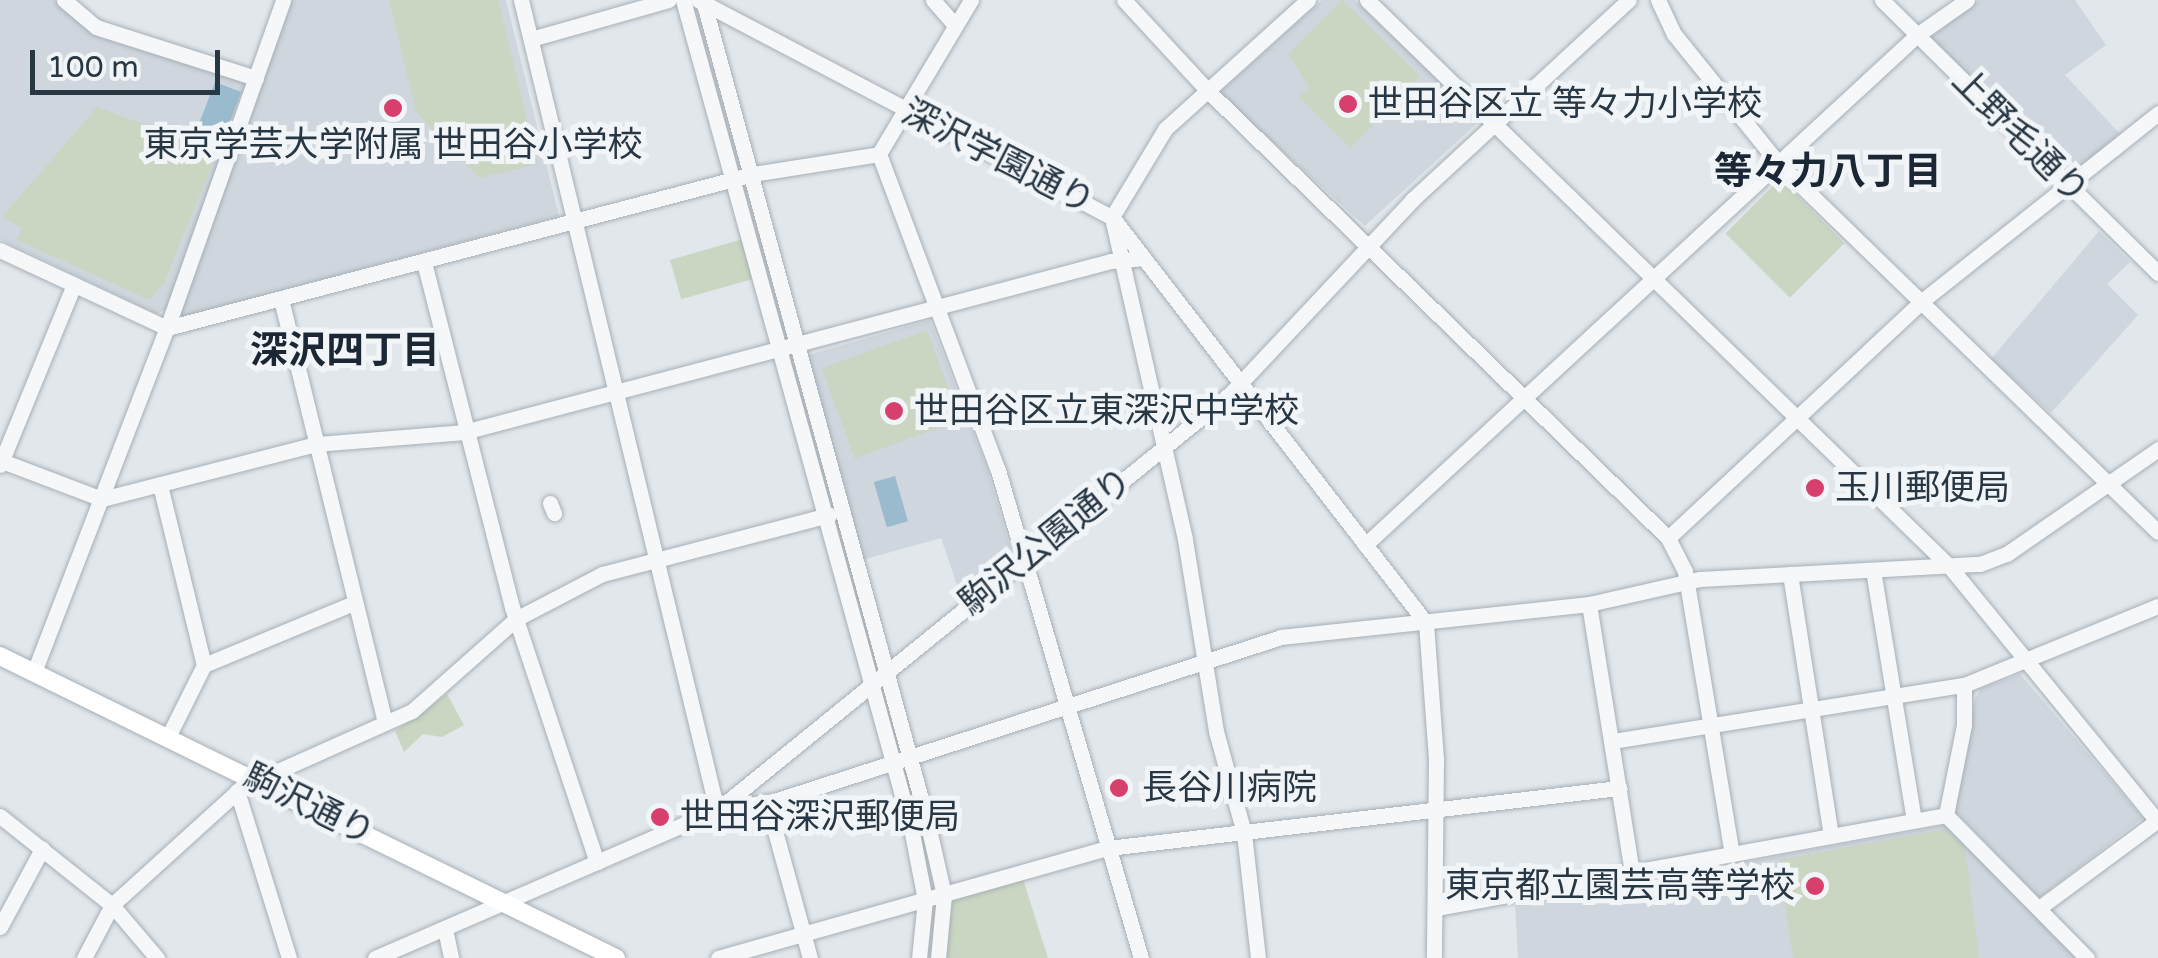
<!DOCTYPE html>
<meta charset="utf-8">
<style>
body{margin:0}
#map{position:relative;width:2158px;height:958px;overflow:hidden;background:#e2e7eb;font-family:"Varela Round","Noto Sans JP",sans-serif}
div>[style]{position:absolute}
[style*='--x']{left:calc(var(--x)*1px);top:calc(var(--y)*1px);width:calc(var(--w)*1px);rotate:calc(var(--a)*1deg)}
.built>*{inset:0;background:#cfd6dd}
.green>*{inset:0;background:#cad6c2;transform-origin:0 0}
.water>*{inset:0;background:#9abbcd;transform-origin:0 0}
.roads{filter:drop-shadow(0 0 2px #a6afb6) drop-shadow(0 0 2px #a6afb6)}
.minor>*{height:15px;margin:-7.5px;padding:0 7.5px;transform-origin:7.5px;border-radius:7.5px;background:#f5f7f9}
.major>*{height:18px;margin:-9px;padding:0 9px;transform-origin:9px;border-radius:9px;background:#fff}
.dots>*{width:28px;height:28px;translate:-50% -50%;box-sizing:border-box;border:5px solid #f2f5f8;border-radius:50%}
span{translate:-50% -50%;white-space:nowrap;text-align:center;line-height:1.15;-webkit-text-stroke:10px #f2f5f8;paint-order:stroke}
.poi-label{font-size:35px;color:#283744}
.left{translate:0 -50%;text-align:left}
.right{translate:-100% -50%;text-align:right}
.street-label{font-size:35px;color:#283744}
.neighbourhood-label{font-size:38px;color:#1b2735;font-weight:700}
.scale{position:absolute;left:30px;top:50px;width:190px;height:45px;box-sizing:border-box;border:5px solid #283744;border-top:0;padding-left:12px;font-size:30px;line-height:35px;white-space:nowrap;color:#283744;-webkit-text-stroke:8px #f2f5f8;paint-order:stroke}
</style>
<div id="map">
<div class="built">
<i style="clip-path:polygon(0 0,54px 0,98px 37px,244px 81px,247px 89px,167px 309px,157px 314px,0 239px)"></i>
<i style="clip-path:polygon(291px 0,506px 0,559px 216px,179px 318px)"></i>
<i style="clip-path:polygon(1322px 0,1355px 0,1477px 115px,1477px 123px,1365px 226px,1219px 93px)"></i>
<i style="clip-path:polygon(1979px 0,2075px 0,2106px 45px,2065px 75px,2121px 135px,2074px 173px,1930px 38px)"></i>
<i style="clip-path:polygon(2099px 231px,2130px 262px,2107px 284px,2138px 315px,2051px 413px,1991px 359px)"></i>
<i style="clip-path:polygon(930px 320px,987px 468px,1011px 551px,960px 594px,941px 538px,862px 560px,808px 355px)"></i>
<i style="clip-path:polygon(2020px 674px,2143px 818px,2039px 898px,1953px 809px,1975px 699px,1980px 689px)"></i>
<i style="clip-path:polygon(1948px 825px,2079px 958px,1518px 958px,1515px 904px)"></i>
</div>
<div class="green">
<i style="clip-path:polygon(389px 0,498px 0,538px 164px,479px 178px,416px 112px)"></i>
<i style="clip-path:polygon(1342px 0,1420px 76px,1350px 148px,1299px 97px,1309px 87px,1288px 54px)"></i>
<i style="clip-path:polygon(97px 107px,217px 152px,164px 283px,150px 300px,16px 240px,22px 228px,2px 217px)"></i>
<i style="left:1780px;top:179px;width:91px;height:77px;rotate:45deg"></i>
<i style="left:743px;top:239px;width:41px;height:76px;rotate:74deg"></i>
<i style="left:927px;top:330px;width:96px;height:112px;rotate:70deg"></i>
<i style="clip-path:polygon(447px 694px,464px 725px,442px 737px,423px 734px,404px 752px,395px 731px)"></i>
<i style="clip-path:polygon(1946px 829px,1965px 848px,1979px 958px,1793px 958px,1779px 860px)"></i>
<i style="clip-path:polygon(1022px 876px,1048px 958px,943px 958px,952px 899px)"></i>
</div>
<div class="water">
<i style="left:215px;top:82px;width:28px;height:47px;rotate:21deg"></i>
<i style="left:895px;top:476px;width:47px;height:22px;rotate:74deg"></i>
</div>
<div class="roads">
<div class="minor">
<i style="--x:64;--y:0;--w:42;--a:40.2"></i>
<i style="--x:96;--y:27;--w:168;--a:17.7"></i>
<i style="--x:521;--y:0;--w:833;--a:76.4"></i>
<i style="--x:683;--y:0;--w:859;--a:74.6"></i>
<i style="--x:911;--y:828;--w:73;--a:79"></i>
<i style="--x:925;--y:900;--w:58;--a:95.9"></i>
<i style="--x:698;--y:0;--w:467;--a:27.7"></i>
<i style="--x:1112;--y:217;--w:513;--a:52.28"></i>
<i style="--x:1426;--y:623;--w:135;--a:85.8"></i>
<i style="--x:1436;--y:758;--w:200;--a:90.6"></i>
<i style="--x:703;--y:0;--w:855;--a:74.74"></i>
<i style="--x:928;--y:825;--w:72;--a:77.1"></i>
<i style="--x:944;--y:895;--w:63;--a:95.4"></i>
<i style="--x:933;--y:0;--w:33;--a:49"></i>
<i style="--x:971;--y:0;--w:179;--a:120.9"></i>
<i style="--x:879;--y:154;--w:338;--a:69.4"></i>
<i style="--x:998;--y:470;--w:509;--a:73.67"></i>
<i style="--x:1124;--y:0;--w:121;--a:47.3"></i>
<i style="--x:1206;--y:89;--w:644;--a:44.18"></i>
<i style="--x:1668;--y:538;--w:37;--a:63"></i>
<i style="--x:1685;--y:571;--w:287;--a:80.6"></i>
<i style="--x:1367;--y:0;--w:813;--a:44.2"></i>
<i style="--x:1950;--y:567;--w:329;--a:50.8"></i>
<i style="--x:1658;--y:0;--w:38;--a:65"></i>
<i style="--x:1674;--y:34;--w:167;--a:51.1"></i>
<i style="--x:1779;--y:164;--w:528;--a:44.16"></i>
<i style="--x:1882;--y:0;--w:388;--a:44.7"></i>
<i style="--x:531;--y:39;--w:143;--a:-15.8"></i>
<i style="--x:0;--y:250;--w:184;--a:25"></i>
<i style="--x:167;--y:328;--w:606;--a:-14.72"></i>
<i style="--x:753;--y:174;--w:128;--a:-9"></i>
<i style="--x:424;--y:262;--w:356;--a:75.7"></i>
<i style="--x:512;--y:607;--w:269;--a:71.6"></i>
<i style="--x:281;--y:299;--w:436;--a:76.2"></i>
<i style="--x:2;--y:461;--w:107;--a:20.8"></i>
<i style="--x:102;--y:499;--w:221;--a:-14.4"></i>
<i style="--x:316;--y:444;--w:148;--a:-4.6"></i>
<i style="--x:464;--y:432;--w:669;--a:-14.8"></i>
<i style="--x:1111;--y:261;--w:33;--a:-5"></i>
<i style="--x:0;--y:465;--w:195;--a:-67.7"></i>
<i style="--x:160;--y:485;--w:185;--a:76.3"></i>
<i style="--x:204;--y:665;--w:80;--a:116.6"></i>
<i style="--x:550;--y:503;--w:11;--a:68"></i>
<i style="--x:1668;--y:538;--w:347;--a:-43"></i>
<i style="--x:1922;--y:301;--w:302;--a:-38.5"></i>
<i style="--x:1365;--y:545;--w:752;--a:-42.74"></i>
<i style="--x:1917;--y:35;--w:61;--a:-35"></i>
<i style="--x:1873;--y:570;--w:253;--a:80.7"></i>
<i style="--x:1790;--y:574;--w:265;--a:81.1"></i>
<i style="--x:1589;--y:604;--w:271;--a:80.9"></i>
<i style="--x:204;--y:665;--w:162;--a:-22.5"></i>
<i style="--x:34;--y:672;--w:369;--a:-68.9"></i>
<i style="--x:167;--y:328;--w:348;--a:-70.5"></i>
<i style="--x:1613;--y:741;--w:355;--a:-9.1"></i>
<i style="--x:1964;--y:685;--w:209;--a:-22.2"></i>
<i style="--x:237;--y:791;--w:175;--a:72.7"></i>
<i style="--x:767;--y:802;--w:162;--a:74.6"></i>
<i style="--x:717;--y:810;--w:58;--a:-9"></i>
<i style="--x:774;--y:801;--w:533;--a:-17.92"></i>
<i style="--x:1281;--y:637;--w:310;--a:-6.1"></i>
<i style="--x:1589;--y:604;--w:114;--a:-12.7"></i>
<i style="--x:1700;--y:579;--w:280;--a:-3.1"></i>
<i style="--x:1980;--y:564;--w:30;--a:-21"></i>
<i style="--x:2008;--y:553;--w:183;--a:-34.7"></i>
<i style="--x:1946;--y:815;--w:201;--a:45.4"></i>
<i style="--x:1946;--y:815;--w:92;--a:-78.7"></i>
<i style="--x:1964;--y:725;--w:40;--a:-90"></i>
<i style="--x:0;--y:816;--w:143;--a:38.5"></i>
<i style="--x:112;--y:905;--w:70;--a:49.7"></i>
<i style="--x:1436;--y:908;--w:518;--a:-10.33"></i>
<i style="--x:2039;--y:908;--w:148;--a:-36.5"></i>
<i style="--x:0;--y:927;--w:89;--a:-61.7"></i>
<i style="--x:445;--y:929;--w:30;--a:78"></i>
<i style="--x:84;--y:958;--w:60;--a:-62.2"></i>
<i style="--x:112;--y:905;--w:176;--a:-42.2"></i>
<i style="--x:242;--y:787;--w:186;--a:-24.1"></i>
<i style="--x:412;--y:711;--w:139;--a:-41.5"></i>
<i style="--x:516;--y:619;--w:97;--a:-27.6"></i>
<i style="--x:602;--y:574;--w:235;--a:-14.6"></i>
<i style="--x:375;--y:958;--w:373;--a:-23.4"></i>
<i style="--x:717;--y:810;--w:662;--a:-39.05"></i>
<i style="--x:1231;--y:393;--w:265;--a:-46.8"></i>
<i style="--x:1412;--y:200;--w:295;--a:-42.7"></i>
<i style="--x:718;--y:958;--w:405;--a:-15.8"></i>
<i style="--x:1108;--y:848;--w:515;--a:-6.7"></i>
<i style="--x:1258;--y:958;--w:126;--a:-96.4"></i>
<i style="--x:1244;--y:833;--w:106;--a:-105.4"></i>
<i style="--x:1216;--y:731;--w:194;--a:-99.2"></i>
<i style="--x:1185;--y:539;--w:330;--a:-102.8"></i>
<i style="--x:1112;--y:217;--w:103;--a:-58.9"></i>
<i style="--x:1165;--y:129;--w:193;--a:-42.1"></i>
</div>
<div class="major">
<i style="--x:0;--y:656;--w:686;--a:26.12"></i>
</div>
</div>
<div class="dots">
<i style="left:1348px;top:104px;background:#d73f6d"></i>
<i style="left:393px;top:108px;background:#d73f6d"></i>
<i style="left:894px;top:411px;background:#d73f6d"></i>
<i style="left:1815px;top:488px;background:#d73f6d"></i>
<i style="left:1119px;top:788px;background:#d73f6d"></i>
<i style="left:660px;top:817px;background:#d73f6d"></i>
<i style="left:1815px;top:886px;background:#d73f6d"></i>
</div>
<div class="poi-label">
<span class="left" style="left:1368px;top:104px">世田谷区立 等々力小学校</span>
<span style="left:393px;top:145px">東京学芸大学附属 世田谷小学校</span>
<span class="left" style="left:914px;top:411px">世田谷区立東深沢中学校</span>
<span class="left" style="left:1835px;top:488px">玉川郵便局</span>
<span class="left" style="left:1142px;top:788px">長谷川病院</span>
<span class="left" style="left:680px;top:817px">世田谷深沢郵便局</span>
<span class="right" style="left:1795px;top:886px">東京都立園芸高等学校</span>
</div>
<div class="street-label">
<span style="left:2020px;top:136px;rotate:45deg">上野毛通り</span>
<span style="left:998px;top:157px;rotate:27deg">深沢学園通り</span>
<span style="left:1046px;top:542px;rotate:-39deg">駒沢公園通り</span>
<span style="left:309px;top:805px;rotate:26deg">駒沢通り</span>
</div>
<div class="neighbourhood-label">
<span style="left:1828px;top:173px">等々力八丁目</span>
<span style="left:345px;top:352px">深沢四丁目</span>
</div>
<div class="scale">100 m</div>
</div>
